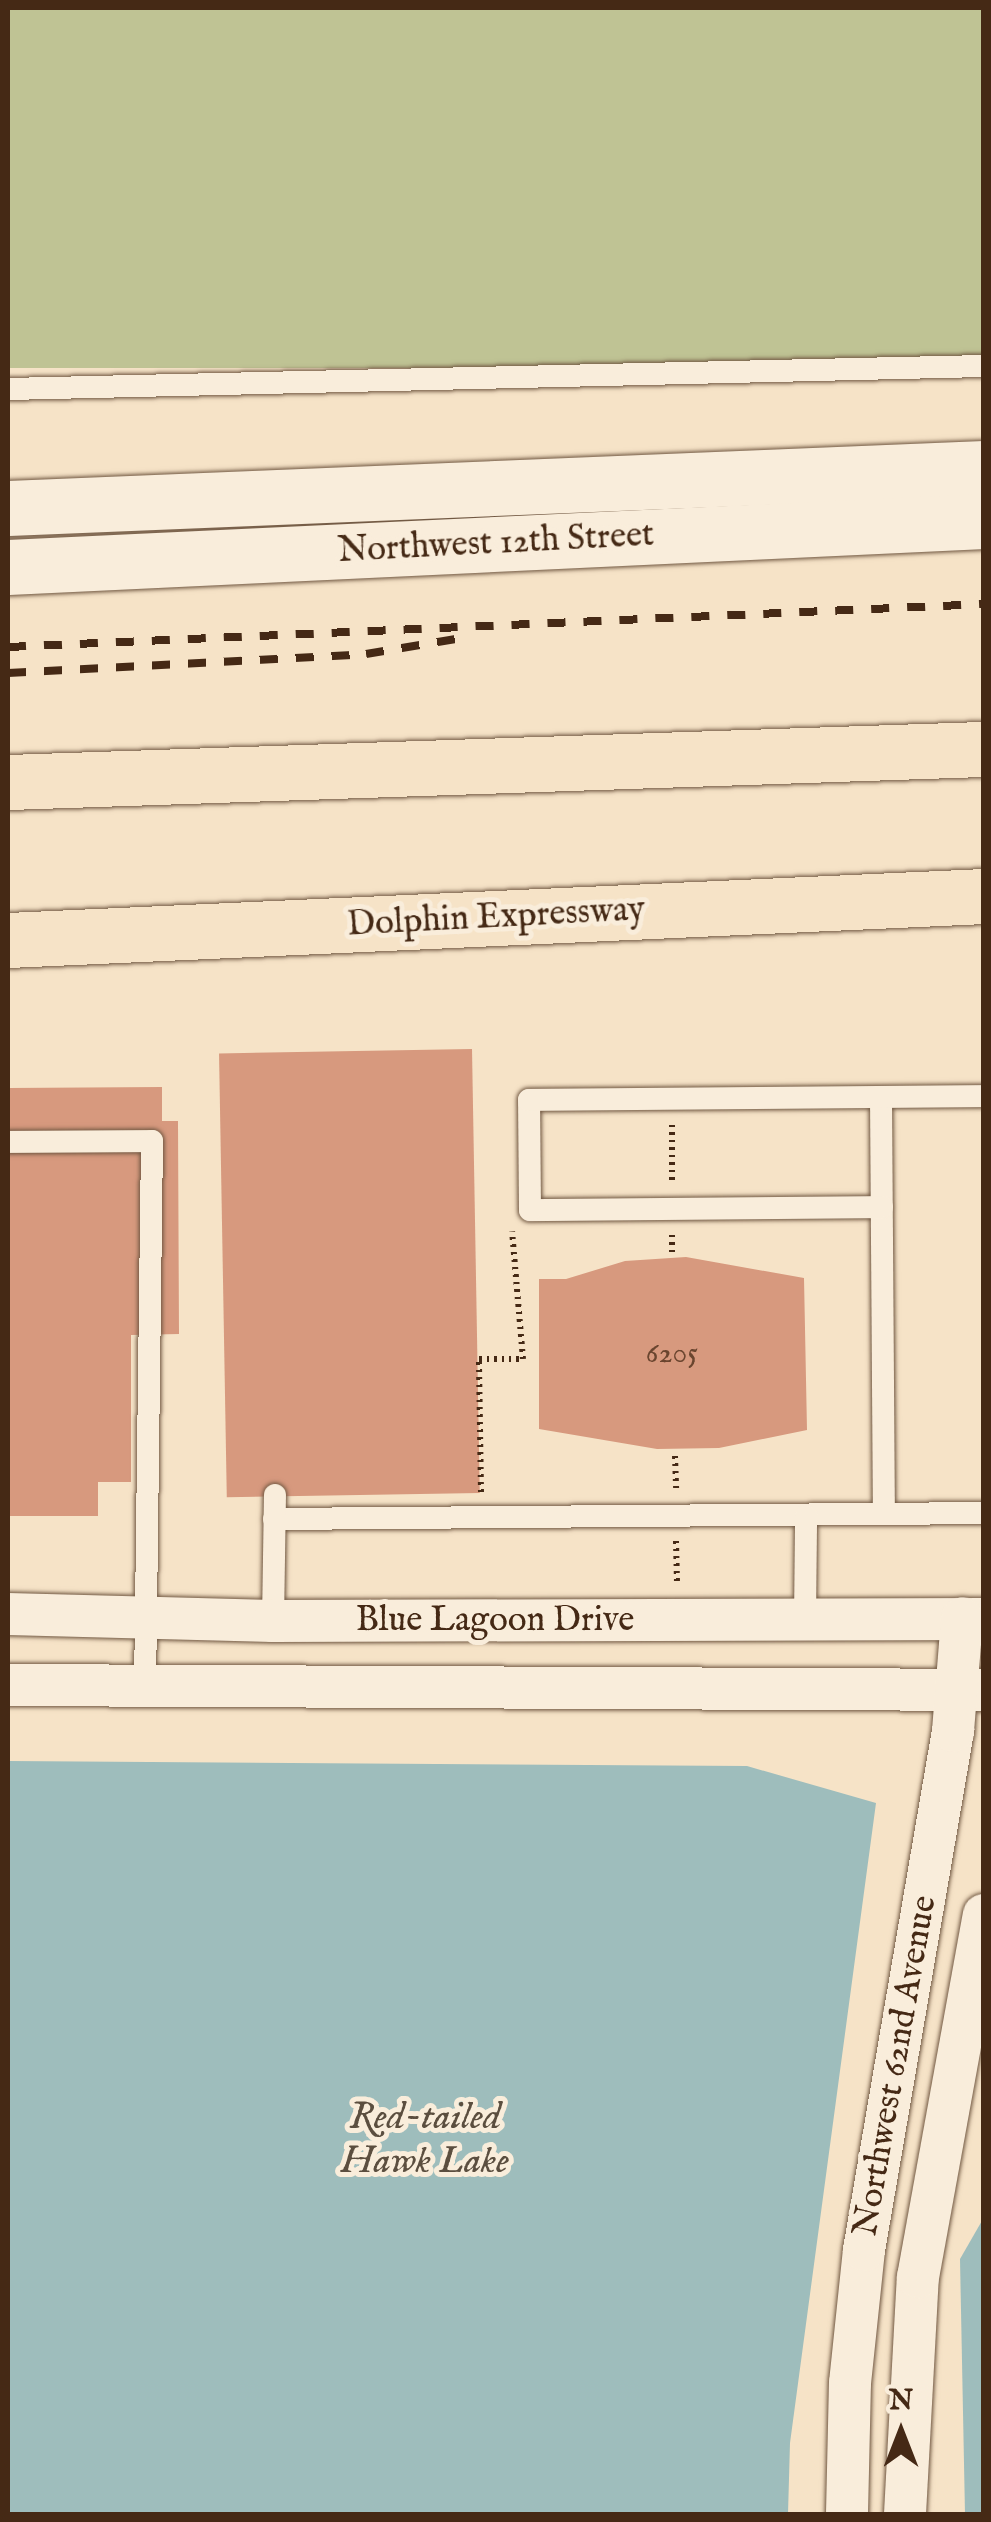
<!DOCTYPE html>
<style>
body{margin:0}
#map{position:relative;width:991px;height:2522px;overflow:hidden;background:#f6e3c7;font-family:"IM FELL English",serif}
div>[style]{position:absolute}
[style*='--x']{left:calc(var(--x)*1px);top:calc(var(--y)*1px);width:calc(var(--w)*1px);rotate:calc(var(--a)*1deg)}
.green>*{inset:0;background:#bfc394;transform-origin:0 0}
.water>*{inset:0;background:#9ebdbc}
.building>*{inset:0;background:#d7997e;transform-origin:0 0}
.path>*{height:6px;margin-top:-3px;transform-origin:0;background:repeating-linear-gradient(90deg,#452915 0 2.5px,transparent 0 7.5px)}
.roads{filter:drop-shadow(0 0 2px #715842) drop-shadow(0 0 2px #715842)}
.lane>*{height:22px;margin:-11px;padding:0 11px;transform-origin:11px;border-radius:11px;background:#f9eddb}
.street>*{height:42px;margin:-21px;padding:0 21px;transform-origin:21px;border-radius:21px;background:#f9eddb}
.secondary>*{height:55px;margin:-27.5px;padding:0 27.5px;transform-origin:27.5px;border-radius:27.5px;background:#f9eddb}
.highway>*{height:55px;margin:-27.5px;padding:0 27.5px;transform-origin:27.5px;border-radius:27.5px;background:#f6e3c7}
.rail>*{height:8px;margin-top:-4px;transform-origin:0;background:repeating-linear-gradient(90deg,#452915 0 18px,transparent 0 36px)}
span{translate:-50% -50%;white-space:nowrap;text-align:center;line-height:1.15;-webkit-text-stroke:10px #f9eddb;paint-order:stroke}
.number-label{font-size:30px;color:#6a452f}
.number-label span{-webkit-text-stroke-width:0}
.street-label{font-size:35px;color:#452915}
.water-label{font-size:38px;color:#5b4e3f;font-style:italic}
.frame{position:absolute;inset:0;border:10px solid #452915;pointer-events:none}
.north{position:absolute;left:851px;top:2382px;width:100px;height:100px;-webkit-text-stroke:8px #f9eddb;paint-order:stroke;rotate:0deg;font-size:28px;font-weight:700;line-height:40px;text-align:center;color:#452915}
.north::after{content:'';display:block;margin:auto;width:35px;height:45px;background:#452915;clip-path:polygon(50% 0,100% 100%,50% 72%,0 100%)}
</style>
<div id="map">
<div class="green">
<i style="left:8px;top:8px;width:975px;height:360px"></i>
</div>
<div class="water">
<i style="clip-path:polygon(8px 1761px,747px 1766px,876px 1803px,790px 2443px,788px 2514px,8px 2514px)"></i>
<i style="clip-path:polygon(983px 2219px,983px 2514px,965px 2514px,960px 2259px)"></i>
</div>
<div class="building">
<i style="left:472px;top:1049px;width:444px;height:253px;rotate:89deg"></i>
<i style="clip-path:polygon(162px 1087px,162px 1121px,178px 1121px,179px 1334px,131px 1335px,131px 1482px,98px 1482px,98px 1516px,8px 1516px,8px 1088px)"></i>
<i style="clip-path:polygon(686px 1257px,804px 1278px,807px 1430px,719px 1448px,657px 1449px,539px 1429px,539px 1279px,566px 1279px,625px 1261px)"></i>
</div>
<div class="path">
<i style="--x:672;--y:1125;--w:58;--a:90"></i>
<i style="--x:672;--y:1235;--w:18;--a:90"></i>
<i style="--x:675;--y:1456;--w:32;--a:88"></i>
<i style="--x:481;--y:1492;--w:133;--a:-90.9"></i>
<i style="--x:479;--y:1359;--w:44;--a:0"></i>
<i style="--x:523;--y:1359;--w:128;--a:-94.9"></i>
<i style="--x:676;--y:1541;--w:42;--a:88.6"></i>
</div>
<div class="roads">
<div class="lane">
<i style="--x:8;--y:389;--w:976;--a:-1.35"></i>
<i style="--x:881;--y:1097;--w:417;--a:89.6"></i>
<i style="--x:8;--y:1142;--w:144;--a:-0.4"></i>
<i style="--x:152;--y:1141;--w:549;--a:90.73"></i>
<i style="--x:882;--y:1207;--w:352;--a:179.5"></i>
<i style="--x:530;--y:1210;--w:110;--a:-90.5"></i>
<i style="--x:529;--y:1100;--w:455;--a:-0.5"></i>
<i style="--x:274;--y:1519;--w:710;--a:-0.48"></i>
<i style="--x:805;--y:1620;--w:104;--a:-89.4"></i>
<i style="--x:273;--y:1621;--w:126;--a:-89.1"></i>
</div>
<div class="street">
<i style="--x:8;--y:1614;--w:265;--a:1.5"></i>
<i style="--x:273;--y:1621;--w:711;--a:-0.16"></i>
<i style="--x:8;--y:1685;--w:976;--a:0.29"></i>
<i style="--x:847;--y:2514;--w:131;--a:-88.7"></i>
<i style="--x:850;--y:2383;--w:134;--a:-84"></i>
<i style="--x:864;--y:2250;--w:527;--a:-80.27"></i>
<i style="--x:953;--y:1731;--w:113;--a:-85.4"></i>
<i style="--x:905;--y:2514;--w:237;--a:-86.9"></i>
<i style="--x:918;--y:2277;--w:368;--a:-79.7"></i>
</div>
<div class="secondary">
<i style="--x:8;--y:508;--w:977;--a:-2.35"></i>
<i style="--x:8;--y:567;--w:977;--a:-2.7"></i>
</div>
<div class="highway">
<i style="--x:8;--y:782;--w:977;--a:-1.94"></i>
<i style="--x:8;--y:940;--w:977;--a:-2.58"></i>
</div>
</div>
<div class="rail">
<i style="--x:8;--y:647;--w:977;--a:-2.52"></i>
<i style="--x:8;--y:673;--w:359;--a:-3"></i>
<i style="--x:366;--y:654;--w:91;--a:-9.5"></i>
</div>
<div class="number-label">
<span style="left:672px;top:1354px">6205</span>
</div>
<div class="street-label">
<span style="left:496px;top:544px;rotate:-3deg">Northwest 12th Street</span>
<span style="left:496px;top:918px;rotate:-3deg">Dolphin Expressway</span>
<span style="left:495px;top:1621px">Blue Lagoon Drive</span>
<span style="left:896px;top:2066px;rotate:-80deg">Northwest 62nd Avenue</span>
</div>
<div class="water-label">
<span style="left:425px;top:2141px">Red-tailed<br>Hawk Lake</span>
</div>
<div class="frame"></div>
<div class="north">N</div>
</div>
